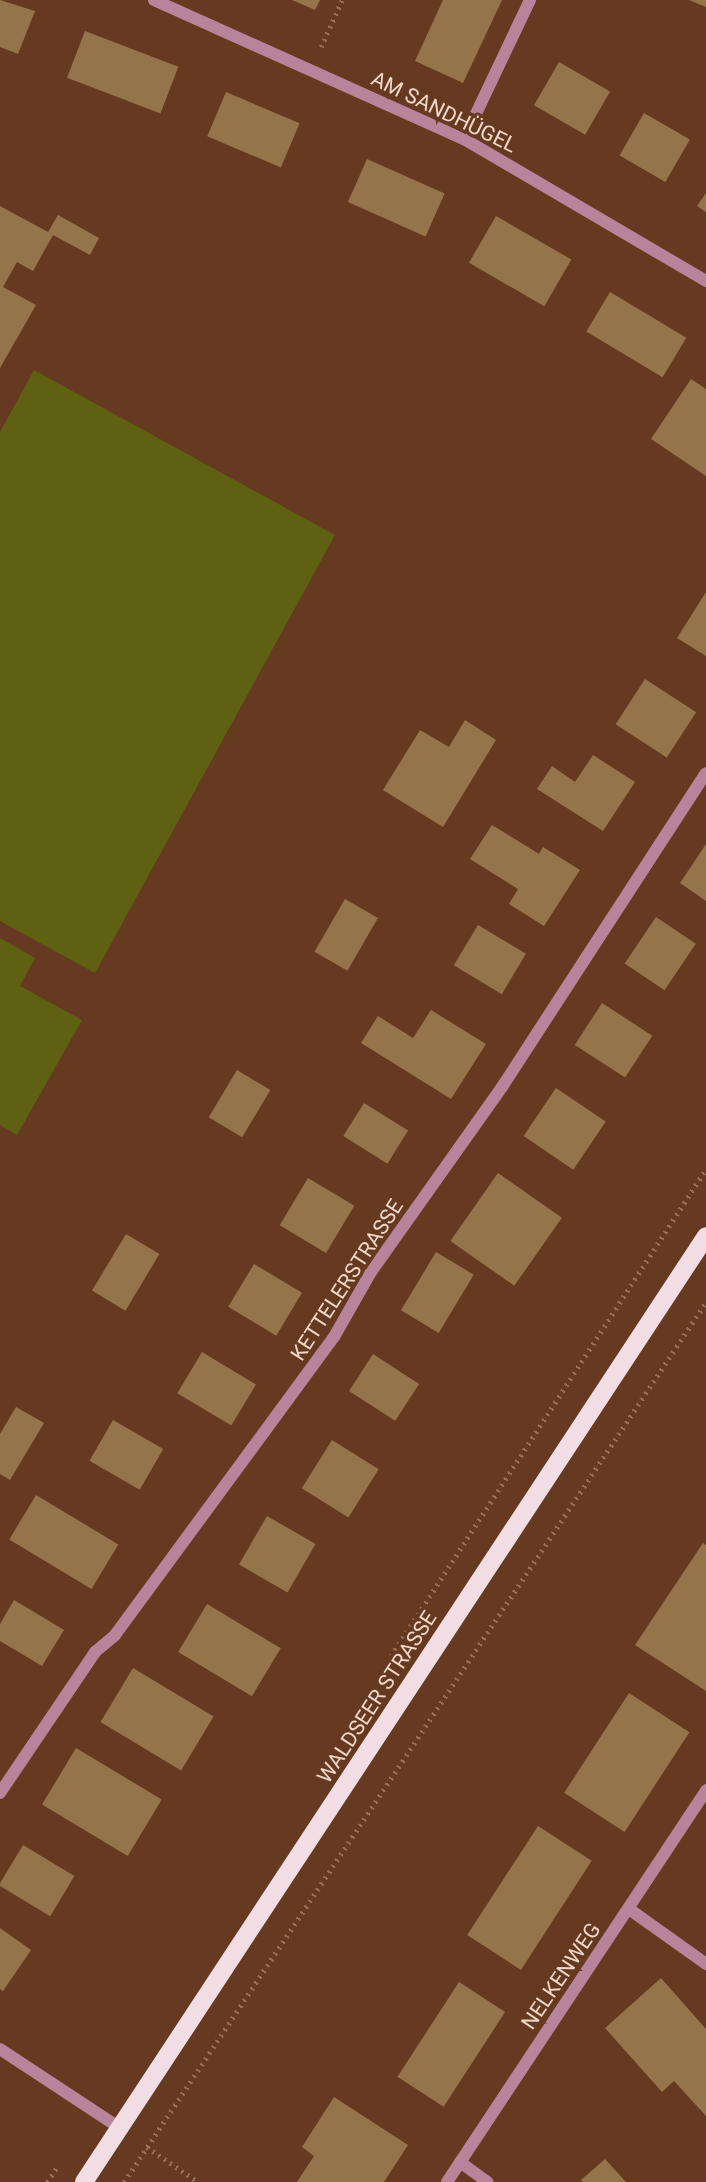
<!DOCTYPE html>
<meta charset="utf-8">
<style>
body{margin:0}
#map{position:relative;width:706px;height:2182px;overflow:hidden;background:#653a20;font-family:Roboto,sans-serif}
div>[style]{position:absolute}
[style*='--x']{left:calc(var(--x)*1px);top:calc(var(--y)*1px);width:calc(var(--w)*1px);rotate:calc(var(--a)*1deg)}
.green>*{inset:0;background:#5f6011}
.building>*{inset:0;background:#96744b;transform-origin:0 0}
.path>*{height:4.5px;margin-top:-2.25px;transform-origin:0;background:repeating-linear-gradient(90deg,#946f59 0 2px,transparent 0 7px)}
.minor>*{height:12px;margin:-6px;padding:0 6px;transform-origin:6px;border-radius:6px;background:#b6859b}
.major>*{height:18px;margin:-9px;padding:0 9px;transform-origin:9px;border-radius:9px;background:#f2dde5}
span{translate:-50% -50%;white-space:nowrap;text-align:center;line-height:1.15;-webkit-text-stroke:7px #653a20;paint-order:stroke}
.street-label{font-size:21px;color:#f2d7c9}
</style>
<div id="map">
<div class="green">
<i style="clip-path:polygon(34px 370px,335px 535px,95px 973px,0 921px,0 432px)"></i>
<i style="clip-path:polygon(0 938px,35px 958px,20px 986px,82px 1020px,17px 1135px,0 1125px)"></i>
</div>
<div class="building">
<i style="clip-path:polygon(0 0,35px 11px,18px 54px,0 47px)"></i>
<i style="clip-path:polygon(292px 0,320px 0,315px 10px)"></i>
<i style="clip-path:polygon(443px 0,502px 0,463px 83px,415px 61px)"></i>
<i style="clip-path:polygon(689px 0,706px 0,706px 7px)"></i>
<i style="left:85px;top:31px;width:100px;height:50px;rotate:21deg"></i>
<i style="left:559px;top:62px;width:59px;height:50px;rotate:30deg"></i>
<i style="left:226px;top:92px;width:80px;height:48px;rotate:23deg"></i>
<i style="left:644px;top:113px;width:53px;height:49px;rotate:30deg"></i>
<i style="left:367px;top:159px;width:85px;height:47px;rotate:24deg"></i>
<i style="clip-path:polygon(706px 193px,706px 212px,697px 206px)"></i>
<i style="clip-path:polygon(0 206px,48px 232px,58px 215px,99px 238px,90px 255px,53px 235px,33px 271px,17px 262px,3px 287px,36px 305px,0 368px)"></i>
<i style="left:496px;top:216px;width:87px;height:54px;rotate:30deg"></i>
<i style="left:610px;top:292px;width:89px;height:46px;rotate:31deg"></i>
<i style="clip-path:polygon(691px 379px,706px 389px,706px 476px,651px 439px)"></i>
<i style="clip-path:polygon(706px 592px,706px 656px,677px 638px)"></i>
<i style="left:645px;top:679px;width:61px;height:54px;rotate:33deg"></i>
<i style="clip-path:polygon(465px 720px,496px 740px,443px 827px,383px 790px,420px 730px,449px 747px)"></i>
<i style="clip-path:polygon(593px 755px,635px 782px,603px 831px,537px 789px,552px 766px,575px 782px)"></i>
<i style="clip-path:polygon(492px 825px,539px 854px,543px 847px,580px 870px,544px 926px,509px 904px,518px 889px,470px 859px)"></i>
<i style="clip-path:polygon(706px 844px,706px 901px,680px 883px)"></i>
<i style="left:345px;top:899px;width:38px;height:61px;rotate:30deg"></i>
<i style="left:656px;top:917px;width:48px;height:56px;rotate:34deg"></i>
<i style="left:478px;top:925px;width:56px;height:47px;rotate:31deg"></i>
<i style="left:602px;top:1003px;width:60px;height:50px;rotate:33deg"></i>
<i style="clip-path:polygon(431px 1010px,486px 1044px,451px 1099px,361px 1043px,378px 1016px,413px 1038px)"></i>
<i style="left:237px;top:1070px;width:39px;height:55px;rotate:31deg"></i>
<i style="left:556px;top:1088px;width:60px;height:58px;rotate:34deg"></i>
<i style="left:364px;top:1103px;width:52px;height:39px;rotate:32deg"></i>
<i style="left:498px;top:1173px;width:78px;height:83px;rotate:35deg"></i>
<i style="left:308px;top:1178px;width:54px;height:55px;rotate:31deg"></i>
<i style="left:126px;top:1234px;width:39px;height:66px;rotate:31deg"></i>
<i style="left:436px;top:1252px;width:44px;height:68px;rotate:31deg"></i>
<i style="left:254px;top:1264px;width:56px;height:50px;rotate:31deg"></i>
<i style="left:202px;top:1352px;width:63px;height:48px;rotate:31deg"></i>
<i style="left:373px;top:1354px;width:55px;height:44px;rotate:33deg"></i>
<i style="clip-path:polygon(16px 1407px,44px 1423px,10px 1480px,0 1474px,0 1434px)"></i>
<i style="left:113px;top:1420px;width:58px;height:47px;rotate:30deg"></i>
<i style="left:332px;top:1440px;width:55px;height:57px;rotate:32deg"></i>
<i style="left:36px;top:1495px;width:96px;height:52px;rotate:31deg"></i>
<i style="left:267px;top:1516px;width:56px;height:56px;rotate:30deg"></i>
<i style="clip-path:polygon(703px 1543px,706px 1545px,706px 1691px,635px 1645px)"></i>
<i style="clip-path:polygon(14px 1600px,64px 1630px,42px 1666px,0 1641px,0 1624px)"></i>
<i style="left:207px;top:1604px;width:86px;height:56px;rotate:31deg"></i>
<i style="left:133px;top:1668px;width:94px;height:63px;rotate:31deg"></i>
<i style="left:629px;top:1693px;width:72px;height:119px;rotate:33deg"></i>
<i style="left:76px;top:1748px;width:100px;height:66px;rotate:31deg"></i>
<i style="left:538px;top:1826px;width:64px;height:130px;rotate:33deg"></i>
<i style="left:23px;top:1845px;width:60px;height:47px;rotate:31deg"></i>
<i style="clip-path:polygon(0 1928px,31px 1950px,3px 1991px,0 1989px)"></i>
<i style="clip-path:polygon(661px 1978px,706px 2029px,706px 2116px,674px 2081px,662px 2092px,605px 2028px)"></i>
<i style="left:459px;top:1982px;width:55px;height:113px;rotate:33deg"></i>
<i style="clip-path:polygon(334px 2097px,408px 2145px,384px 2182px,297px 2182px,314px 2156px,302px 2147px)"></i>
<i style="clip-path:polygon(605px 2159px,626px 2182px,583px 2182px,581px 2180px)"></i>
</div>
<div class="path">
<i style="--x:321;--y:47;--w:51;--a:-65.9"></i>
<i style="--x:391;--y:1656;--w:580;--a:-57.1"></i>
<i style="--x:147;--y:2147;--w:62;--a:34.5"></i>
<i style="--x:47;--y:2182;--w:18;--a:-56"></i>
<i style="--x:124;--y:2182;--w:1055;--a:-56.52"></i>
</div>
<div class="minor">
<i style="--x:154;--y:0;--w:340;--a:24.2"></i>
<i style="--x:464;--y:139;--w:281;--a:30.4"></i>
<i style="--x:464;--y:139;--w:154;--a:-64.6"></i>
<i style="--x:0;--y:1793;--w:170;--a:-56"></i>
<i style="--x:95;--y:1652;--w:26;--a:-40"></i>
<i style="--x:115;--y:1635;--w:370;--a:-53.7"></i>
<i style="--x:334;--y:1337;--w:75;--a:-60.4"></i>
<i style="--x:371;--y:1272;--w:227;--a:-54.7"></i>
<i style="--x:502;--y:1087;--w:374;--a:-57"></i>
<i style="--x:629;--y:1909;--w:95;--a:35.5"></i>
<i style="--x:0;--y:2049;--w:144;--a:33.4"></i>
<i style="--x:460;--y:2162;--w:34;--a:36"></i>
<i style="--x:447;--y:2182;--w:470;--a:-56.5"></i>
</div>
<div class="major">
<i style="--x:84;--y:2182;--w:1132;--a:-56.67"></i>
</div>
<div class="street-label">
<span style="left:444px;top:112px;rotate:26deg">AM SANDHÜGEL</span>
<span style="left:347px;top:1280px;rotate:-57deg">KETTELERSTRASSE</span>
<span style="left:377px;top:1697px;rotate:-57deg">WALDSEER STRASSE</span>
<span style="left:561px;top:1976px;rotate:-56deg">NELKENWEG</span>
</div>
</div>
